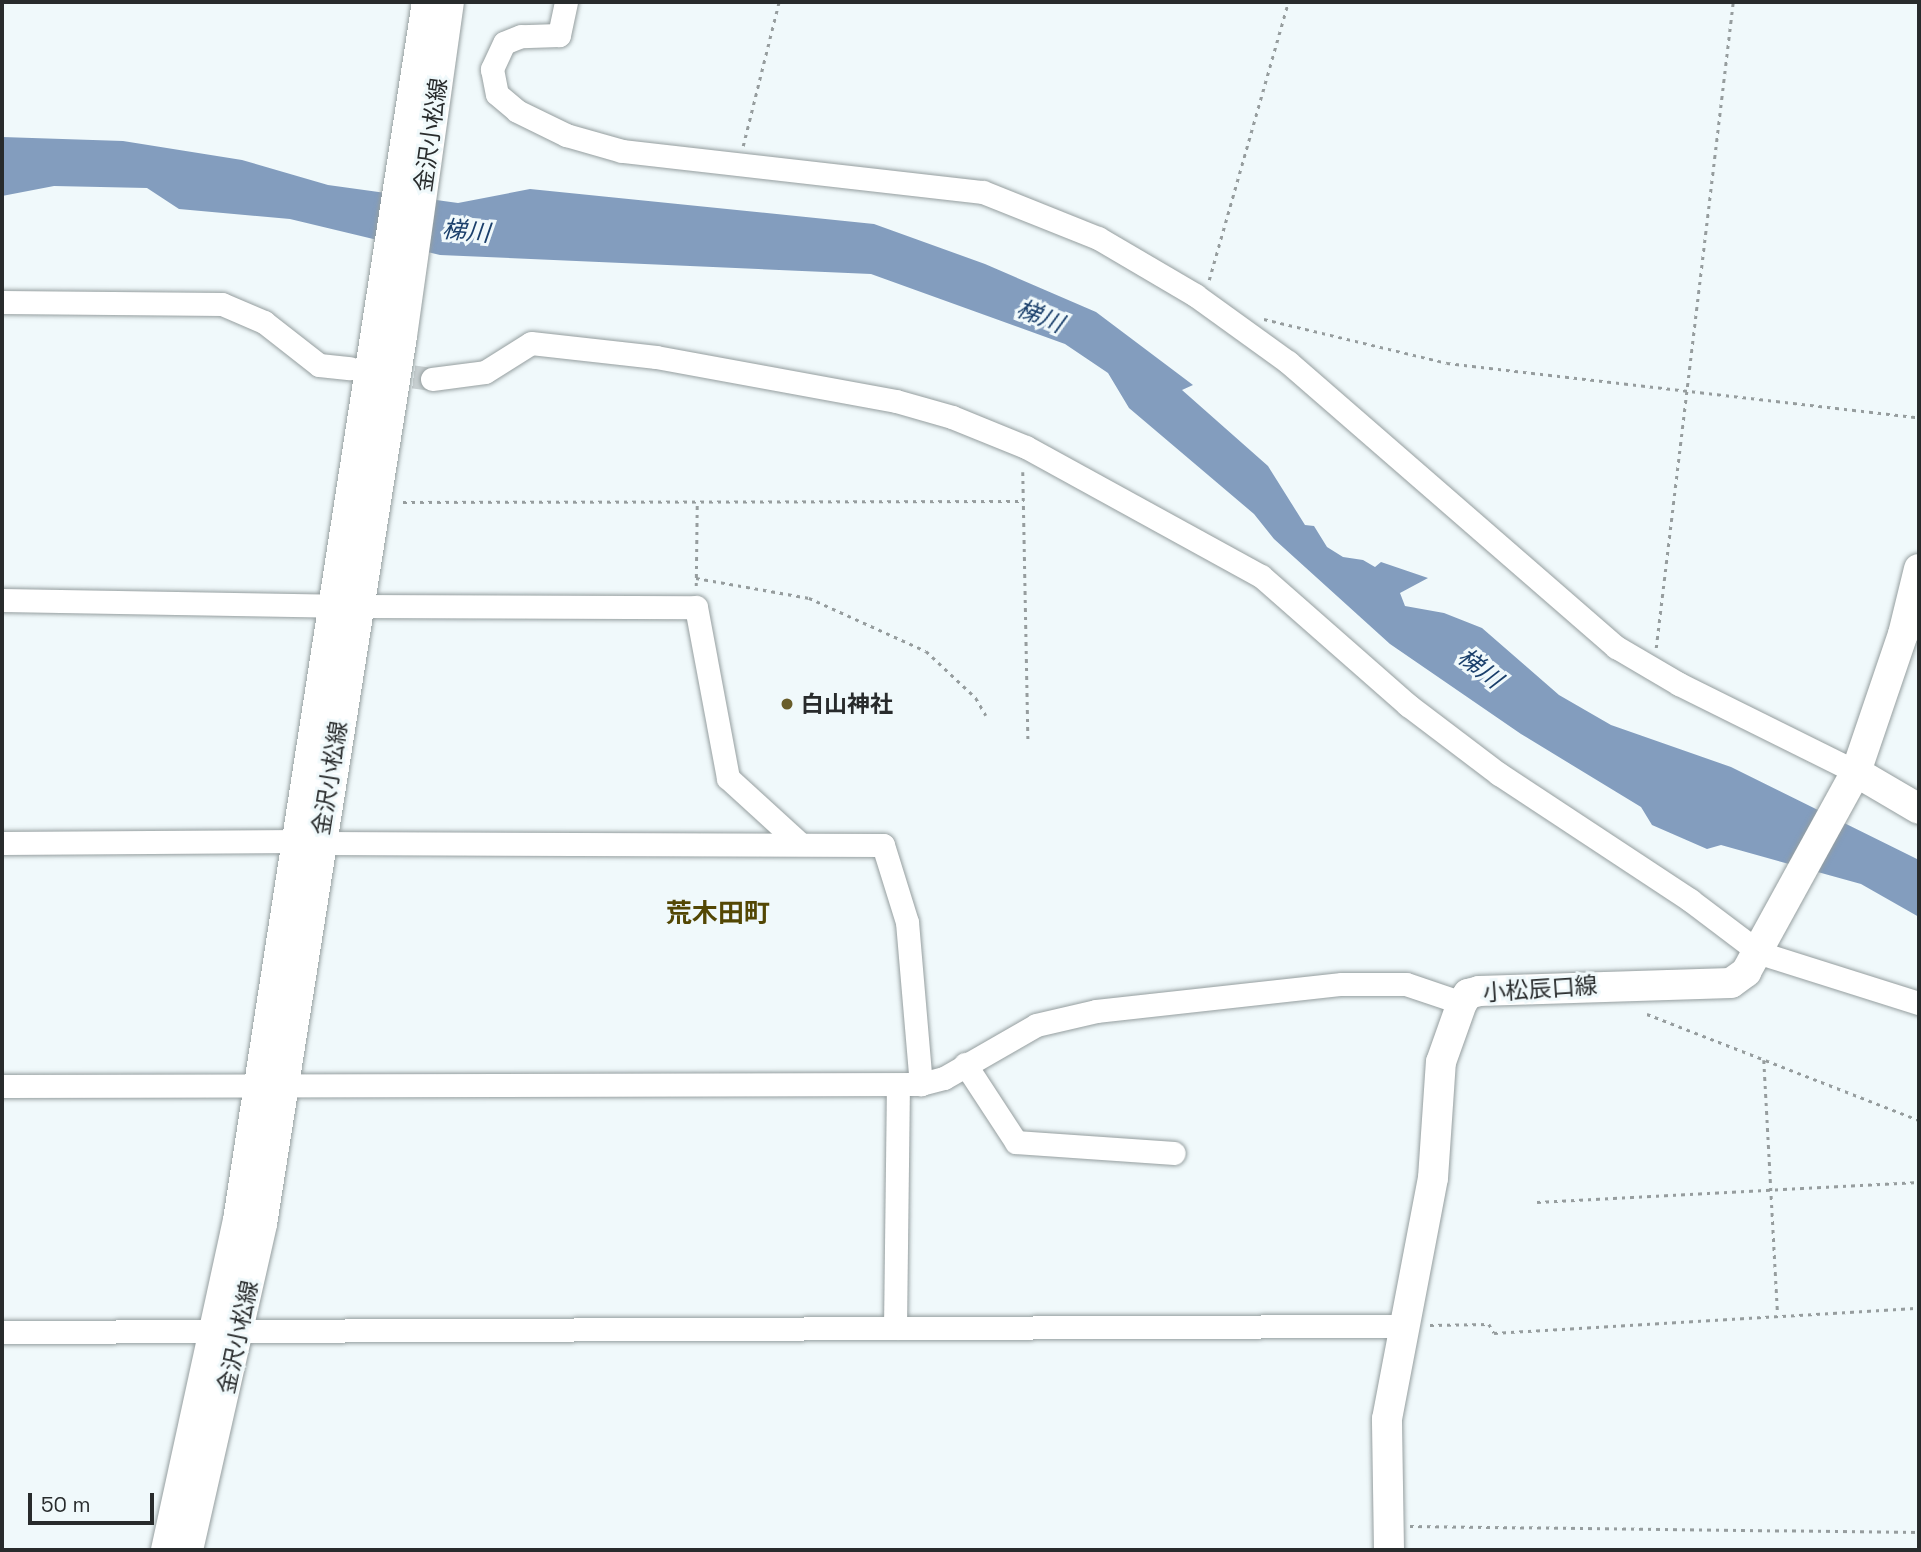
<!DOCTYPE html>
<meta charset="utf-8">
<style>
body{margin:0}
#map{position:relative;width:1921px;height:1552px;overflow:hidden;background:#f0f9fb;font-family:"Space Grotesk","Noto Sans JP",sans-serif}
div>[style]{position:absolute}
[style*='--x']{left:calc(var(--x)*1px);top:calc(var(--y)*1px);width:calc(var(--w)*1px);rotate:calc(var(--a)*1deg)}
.water>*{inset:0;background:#839dbe}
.minor-tunnel>*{height:23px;margin-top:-11.5px;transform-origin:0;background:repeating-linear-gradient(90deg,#c8d0d2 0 23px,transparent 0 34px)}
.path>*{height:2.5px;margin-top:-1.25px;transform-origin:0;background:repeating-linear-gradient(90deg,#969d9e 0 3.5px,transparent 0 8.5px)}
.roads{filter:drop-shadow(0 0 2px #959e9f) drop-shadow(0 0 2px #959e9f)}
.minor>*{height:23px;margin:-11.5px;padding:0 11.5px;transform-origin:11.5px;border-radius:11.5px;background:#fff}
.major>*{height:30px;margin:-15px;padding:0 15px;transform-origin:15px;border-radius:15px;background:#fff}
.dots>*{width:19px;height:19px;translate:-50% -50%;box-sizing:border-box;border:4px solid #f0f9fb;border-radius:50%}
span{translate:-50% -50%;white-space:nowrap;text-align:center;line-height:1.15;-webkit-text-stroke:6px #f0f9fb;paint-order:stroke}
.street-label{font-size:23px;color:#282b2c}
.poi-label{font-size:23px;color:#282b2c;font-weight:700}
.left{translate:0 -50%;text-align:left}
.water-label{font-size:24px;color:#1a3f6b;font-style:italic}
.quarter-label{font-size:26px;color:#534704;font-weight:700}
.frame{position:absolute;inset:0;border:4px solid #282b2c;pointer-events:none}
.scale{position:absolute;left:28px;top:1493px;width:126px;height:32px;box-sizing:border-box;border:4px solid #282b2c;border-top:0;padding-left:9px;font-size:21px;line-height:24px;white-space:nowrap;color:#282b2c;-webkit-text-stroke:5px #f0f9fb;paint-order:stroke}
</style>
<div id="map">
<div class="water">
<i style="clip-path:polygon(2px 137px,123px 141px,242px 160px,328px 185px,458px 203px,530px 189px,874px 224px,985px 264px,1096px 312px,1193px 385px,1182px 390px,1268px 466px,1305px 525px,1314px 526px,1327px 547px,1343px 557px,1363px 560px,1375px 567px,1381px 562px,1428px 578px,1400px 593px,1405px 606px,1444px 613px,1482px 628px,1559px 695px,1611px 725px,1731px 767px,1919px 860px,1919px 917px,1861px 884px,1721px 845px,1707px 849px,1652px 825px,1641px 807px,1521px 734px,1390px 644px,1274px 539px,1254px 514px,1129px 408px,1108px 373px,1065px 344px,871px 274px,440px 255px,290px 219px,179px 209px,147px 188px,54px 186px,2px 196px)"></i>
</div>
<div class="minor-tunnel">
<i style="--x:380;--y:372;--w:52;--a:7.7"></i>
</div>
<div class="path">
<i style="--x:743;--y:146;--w:148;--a:-76"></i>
<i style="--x:1209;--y:280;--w:289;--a:-74.1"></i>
<i style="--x:1264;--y:319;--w:188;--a:13.5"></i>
<i style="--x:1447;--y:363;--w:475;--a:6.6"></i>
<i style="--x:1023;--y:472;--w:267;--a:88.9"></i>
<i style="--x:403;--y:502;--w:621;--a:-0.09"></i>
<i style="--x:696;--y:578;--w:115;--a:10"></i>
<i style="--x:809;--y:598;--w:128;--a:24.4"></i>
<i style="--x:926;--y:651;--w:69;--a:43.2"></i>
<i style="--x:976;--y:698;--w:20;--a:60"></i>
<i style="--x:696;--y:586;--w:84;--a:-89.3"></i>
<i style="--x:1656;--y:648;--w:651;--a:-83.2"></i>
<i style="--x:1647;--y:1014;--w:292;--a:21.3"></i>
<i style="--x:1764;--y:1060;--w:255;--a:86.9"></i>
<i style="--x:1537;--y:1202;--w:383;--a:-3"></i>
<i style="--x:1430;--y:1325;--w:59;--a:-1"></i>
<i style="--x:1489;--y:1324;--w:10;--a:61"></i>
<i style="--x:1494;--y:1333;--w:426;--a:-3.4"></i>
<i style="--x:1410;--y:1526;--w:509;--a:0.68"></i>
</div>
<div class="roads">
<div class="minor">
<i style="--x:566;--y:2;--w:34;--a:102"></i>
<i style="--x:559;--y:35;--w:38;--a:178"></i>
<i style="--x:521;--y:36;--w:18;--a:158"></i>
<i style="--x:504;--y:43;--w:29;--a:115"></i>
<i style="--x:492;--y:69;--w:25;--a:79"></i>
<i style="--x:497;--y:94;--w:26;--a:40"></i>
<i style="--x:517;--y:111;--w:55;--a:26.1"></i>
<i style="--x:566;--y:135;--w:58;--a:15.9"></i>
<i style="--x:622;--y:151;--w:363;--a:6.5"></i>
<i style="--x:983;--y:192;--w:124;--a:21.8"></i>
<i style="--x:1098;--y:238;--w:113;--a:30.4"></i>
<i style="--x:1195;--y:295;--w:115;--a:35.8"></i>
<i style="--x:1288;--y:362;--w:435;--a:41"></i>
<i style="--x:1616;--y:647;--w:73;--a:30.4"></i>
<i style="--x:1679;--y:684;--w:198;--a:26.4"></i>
<i style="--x:2;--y:302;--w:220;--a:0.5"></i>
<i style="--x:222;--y:304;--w:46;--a:23.2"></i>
<i style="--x:264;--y:322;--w:70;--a:38"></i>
<i style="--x:319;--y:365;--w:31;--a:6"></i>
<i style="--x:432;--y:379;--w:53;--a:-7.5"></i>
<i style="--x:485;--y:372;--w:54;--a:-32.2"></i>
<i style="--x:531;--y:343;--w:126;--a:6.4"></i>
<i style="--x:656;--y:357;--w:244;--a:10.4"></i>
<i style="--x:896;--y:401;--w:58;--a:15.9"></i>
<i style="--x:952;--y:417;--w:80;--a:22.1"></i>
<i style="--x:1026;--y:447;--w:268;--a:28.8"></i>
<i style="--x:1261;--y:576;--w:196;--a:41.3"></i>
<i style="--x:1408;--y:705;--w:114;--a:37.2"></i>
<i style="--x:1499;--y:774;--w:229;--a:33.4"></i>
<i style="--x:1690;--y:900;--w:88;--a:37.1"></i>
<i style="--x:1760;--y:953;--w:167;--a:17.5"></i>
<i style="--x:2;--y:600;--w:334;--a:1"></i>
<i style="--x:358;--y:606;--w:338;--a:0.2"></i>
<i style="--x:696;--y:607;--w:174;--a:79.4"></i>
<i style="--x:728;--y:778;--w:95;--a:42.4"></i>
<i style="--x:2;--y:843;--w:297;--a:-0.4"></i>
<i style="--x:320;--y:843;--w:563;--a:0.2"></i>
<i style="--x:883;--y:845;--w:81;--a:72.7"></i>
<i style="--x:907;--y:922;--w:163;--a:85.1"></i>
<i style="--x:965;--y:1064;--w:93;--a:56.8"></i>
<i style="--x:1016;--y:1142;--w:158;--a:4"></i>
<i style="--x:2;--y:1086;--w:919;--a:-0.12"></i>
<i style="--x:921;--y:1084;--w:24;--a:-15"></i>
<i style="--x:944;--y:1078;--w:106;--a:-29.9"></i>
<i style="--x:1036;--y:1025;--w:62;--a:-13.1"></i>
<i style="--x:1096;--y:1011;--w:247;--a:-6.3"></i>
<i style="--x:1342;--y:984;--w:64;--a:0"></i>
<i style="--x:1406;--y:984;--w:59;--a:18.7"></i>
<i style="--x:895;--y:1328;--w:243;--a:-89.3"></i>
<i style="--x:2;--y:1332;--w:1400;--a:-0.25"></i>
</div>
<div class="major">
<i style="--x:1856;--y:772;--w:73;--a:30.4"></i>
<i style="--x:166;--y:1550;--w:338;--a:-77.7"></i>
<i style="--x:238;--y:1220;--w:1233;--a:-81.18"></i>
<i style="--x:188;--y:1550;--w:334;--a:-77.2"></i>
<i style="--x:262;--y:1224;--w:899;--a:-81.04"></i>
<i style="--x:402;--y:336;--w:337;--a:-82"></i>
<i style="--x:1389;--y:1550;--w:131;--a:-90.9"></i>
<i style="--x:1387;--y:1419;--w:245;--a:-79.2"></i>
<i style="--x:1433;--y:1178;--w:116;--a:-86.1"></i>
<i style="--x:1441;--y:1062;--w:63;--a:-70.4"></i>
<i style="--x:1462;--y:1003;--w:11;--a:-56"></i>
<i style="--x:1468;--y:994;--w:11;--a:-15"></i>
<i style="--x:1479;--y:991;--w:252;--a:-1.8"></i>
<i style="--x:1731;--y:983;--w:19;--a:-36"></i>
<i style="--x:1746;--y:972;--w:228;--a:-61.2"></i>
<i style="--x:1856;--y:772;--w:146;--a:-71.2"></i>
<i style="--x:1903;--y:634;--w:67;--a:-76.2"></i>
</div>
</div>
<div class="dots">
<i style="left:787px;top:704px;background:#695d2a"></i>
</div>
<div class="street-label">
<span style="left:431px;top:135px;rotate:-82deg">金沢小松線</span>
<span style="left:330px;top:778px;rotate:-81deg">金沢小松線</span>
<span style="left:1540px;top:989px;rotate:-4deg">小松辰口線</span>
<span style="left:238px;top:1337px;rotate:-78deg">金沢小松線</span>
</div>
<div class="poi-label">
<span class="left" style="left:801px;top:704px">白山神社</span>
</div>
<div class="water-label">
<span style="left:466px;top:231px;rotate:5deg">梯川</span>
<span style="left:1040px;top:316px;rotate:22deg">梯川</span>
<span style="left:1480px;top:668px;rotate:38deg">梯川</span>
</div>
<div class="quarter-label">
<span style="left:718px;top:914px">荒木田町</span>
</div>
<div class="frame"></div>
<div class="scale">50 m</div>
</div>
